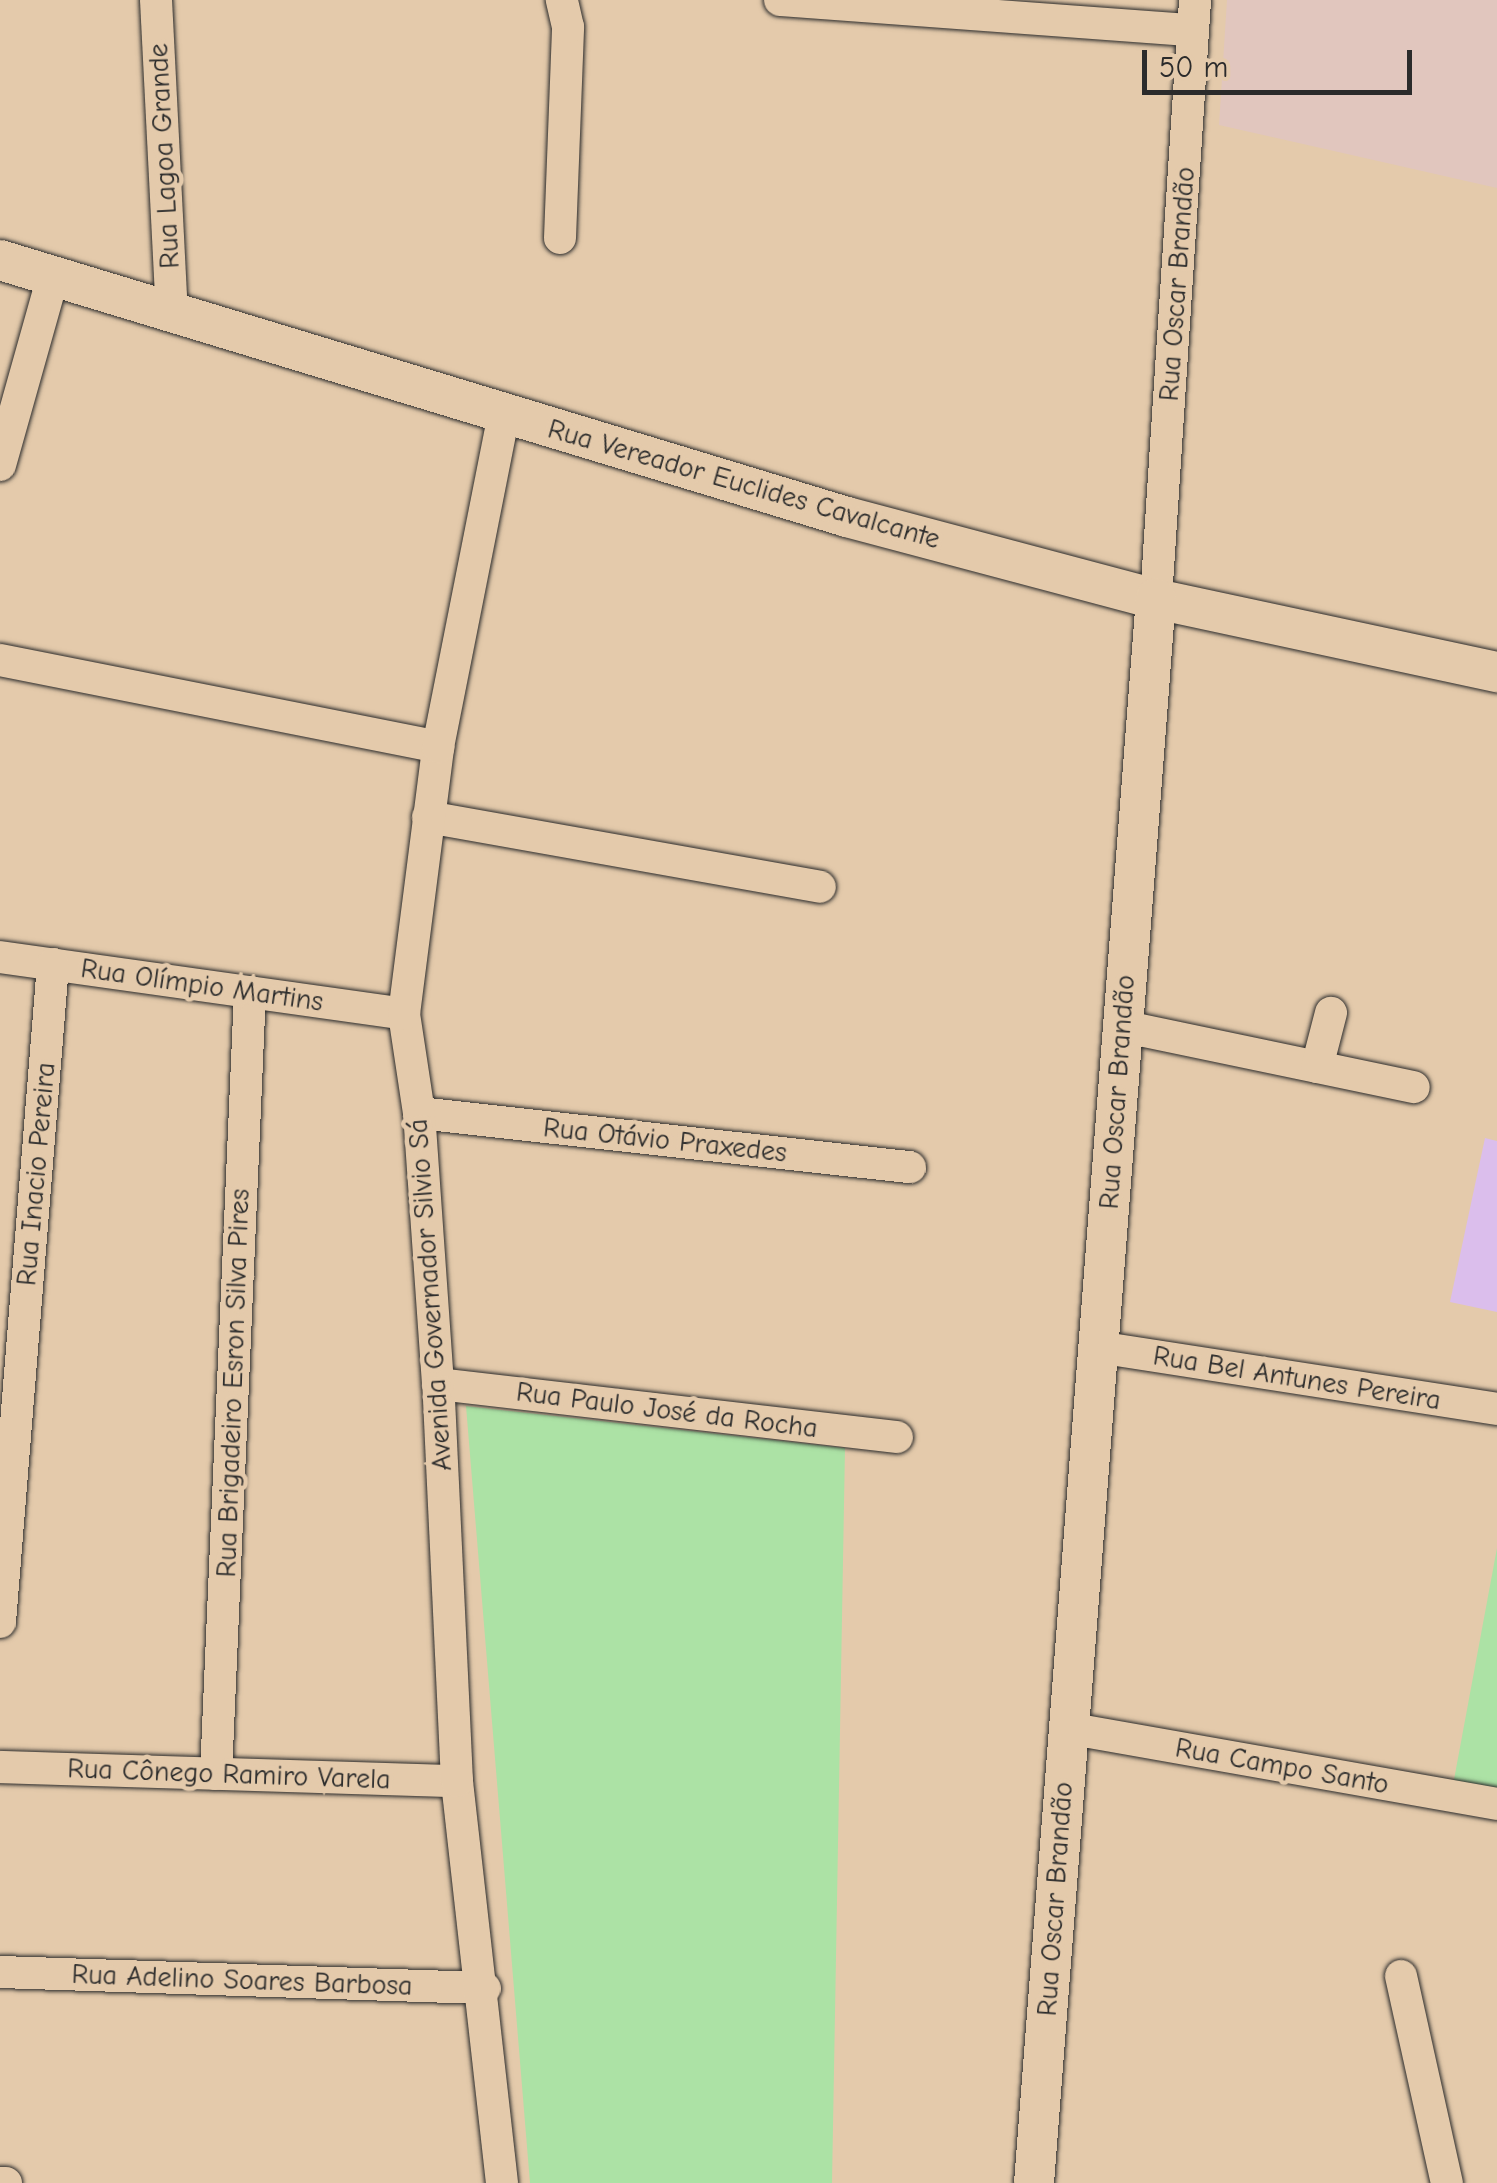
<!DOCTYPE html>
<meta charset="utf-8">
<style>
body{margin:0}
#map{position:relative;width:1497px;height:2183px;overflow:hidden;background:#e4caab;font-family:"Comic Neue",sans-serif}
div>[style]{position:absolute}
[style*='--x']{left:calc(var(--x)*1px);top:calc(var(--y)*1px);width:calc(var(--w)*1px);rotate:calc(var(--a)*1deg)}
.built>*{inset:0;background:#e1c6be}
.green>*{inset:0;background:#ace2a5}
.building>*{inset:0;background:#dbbeec}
.roads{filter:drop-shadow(0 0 2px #2b2b2b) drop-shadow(0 0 2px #2b2b2b)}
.minor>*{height:32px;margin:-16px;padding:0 16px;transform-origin:16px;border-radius:16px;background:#e4caab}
.tertiary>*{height:40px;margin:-20px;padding:0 20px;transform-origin:20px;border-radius:20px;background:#e4caab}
span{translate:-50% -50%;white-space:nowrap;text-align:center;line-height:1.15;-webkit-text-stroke:9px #e4caab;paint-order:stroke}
.street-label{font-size:28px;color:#2b2b2b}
.scale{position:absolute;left:1142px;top:50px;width:270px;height:45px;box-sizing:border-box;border:5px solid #2b2b2b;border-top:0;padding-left:12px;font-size:30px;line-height:35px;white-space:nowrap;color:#2b2b2b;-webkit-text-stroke:8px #e4caab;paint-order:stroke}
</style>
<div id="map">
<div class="built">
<i style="clip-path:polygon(1227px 0,1497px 0,1497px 188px,1219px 125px)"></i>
</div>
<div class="green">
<i style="clip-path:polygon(466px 1406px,845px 1448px,832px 2183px,530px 2183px)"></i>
<i style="clip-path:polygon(1497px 1548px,1497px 1793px,1453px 1785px)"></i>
</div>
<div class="building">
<i style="clip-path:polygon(1485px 1138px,1497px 1141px,1497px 1312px,1450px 1302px)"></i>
</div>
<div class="roads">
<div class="minor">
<i style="--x:156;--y:0;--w:312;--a:87.1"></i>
<i style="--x:780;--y:0;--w:414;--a:4.2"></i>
<i style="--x:560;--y:238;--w:211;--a:-87.8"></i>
<i style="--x:568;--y:27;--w:28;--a:-103"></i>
<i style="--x:0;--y:465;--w:196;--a:-74.3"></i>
<i style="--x:1156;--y:599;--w:600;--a:-86.27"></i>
<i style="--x:0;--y:660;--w:447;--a:11.2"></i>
<i style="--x:428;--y:817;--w:398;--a:10.1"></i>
<i style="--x:0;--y:957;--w:408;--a:8"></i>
<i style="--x:1121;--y:1026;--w:299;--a:11.8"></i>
<i style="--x:1317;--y:1067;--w:56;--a:-75.5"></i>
<i style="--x:419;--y:1113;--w:494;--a:6.3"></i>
<i style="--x:1097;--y:1347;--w:405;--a:8.8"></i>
<i style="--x:438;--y:1384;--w:462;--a:6.6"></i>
<i style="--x:0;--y:1622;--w:660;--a:-85.39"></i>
<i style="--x:1067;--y:1728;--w:437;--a:10"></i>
<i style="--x:0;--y:1767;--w:457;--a:1.8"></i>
<i style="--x:216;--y:1774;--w:783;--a:-87.51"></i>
<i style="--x:0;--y:1972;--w:485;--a:1.9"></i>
<i style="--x:1401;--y:1976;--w:212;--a:77.5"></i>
<i style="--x:0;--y:2183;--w:6;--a:0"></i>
<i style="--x:502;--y:2183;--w:405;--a:-96.4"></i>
<i style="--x:457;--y:1781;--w:397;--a:-92.7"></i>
<i style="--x:438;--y:1384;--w:272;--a:-94"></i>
<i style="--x:419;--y:1113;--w:100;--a:-98.6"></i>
<i style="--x:404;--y:1014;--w:269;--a:-82.7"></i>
<i style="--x:438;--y:747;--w:339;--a:-78.8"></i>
</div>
<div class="tertiary">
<i style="--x:0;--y:260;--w:885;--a:16.88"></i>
<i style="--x:847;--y:517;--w:320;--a:14.9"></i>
<i style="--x:1156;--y:599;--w:349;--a:12.1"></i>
<i style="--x:1034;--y:2183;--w:1589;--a:-85.6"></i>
</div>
</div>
<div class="street-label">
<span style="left:164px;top:156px;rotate:-93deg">Rua Lagoa Grande</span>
<span style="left:1177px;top:284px;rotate:-86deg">Rua Oscar Brandão</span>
<span style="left:744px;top:484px;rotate:16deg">Rua Vereador Euclides Cavalcante</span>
<span style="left:202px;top:985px;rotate:8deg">Rua Olímpio Martins</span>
<span style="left:1117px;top:1092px;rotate:-86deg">Rua Oscar Brandão</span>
<span style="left:665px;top:1140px;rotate:6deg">Rua Otávio Praxedes</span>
<span style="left:36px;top:1174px;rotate:-85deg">Rua Inacio Pereira</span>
<span style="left:430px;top:1295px;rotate:-94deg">Avenida Governador Silvio Sá</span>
<span style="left:1297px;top:1378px;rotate:9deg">Rua Bel Antunes Pereira</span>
<span style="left:233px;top:1383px;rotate:-88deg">Rua Brigadeiro Esron Silva Pires</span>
<span style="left:667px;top:1410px;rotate:7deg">Rua Paulo José da Rocha</span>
<span style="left:1282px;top:1766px;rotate:10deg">Rua Campo Santo</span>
<span style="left:229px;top:1774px;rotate:2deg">Rua Cônego Ramiro Varela</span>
<span style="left:1055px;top:1899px;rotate:-86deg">Rua Oscar Brandão</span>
<span style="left:242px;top:1980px;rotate:2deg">Rua Adelino Soares Barbosa</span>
</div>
<div class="scale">50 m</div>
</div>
